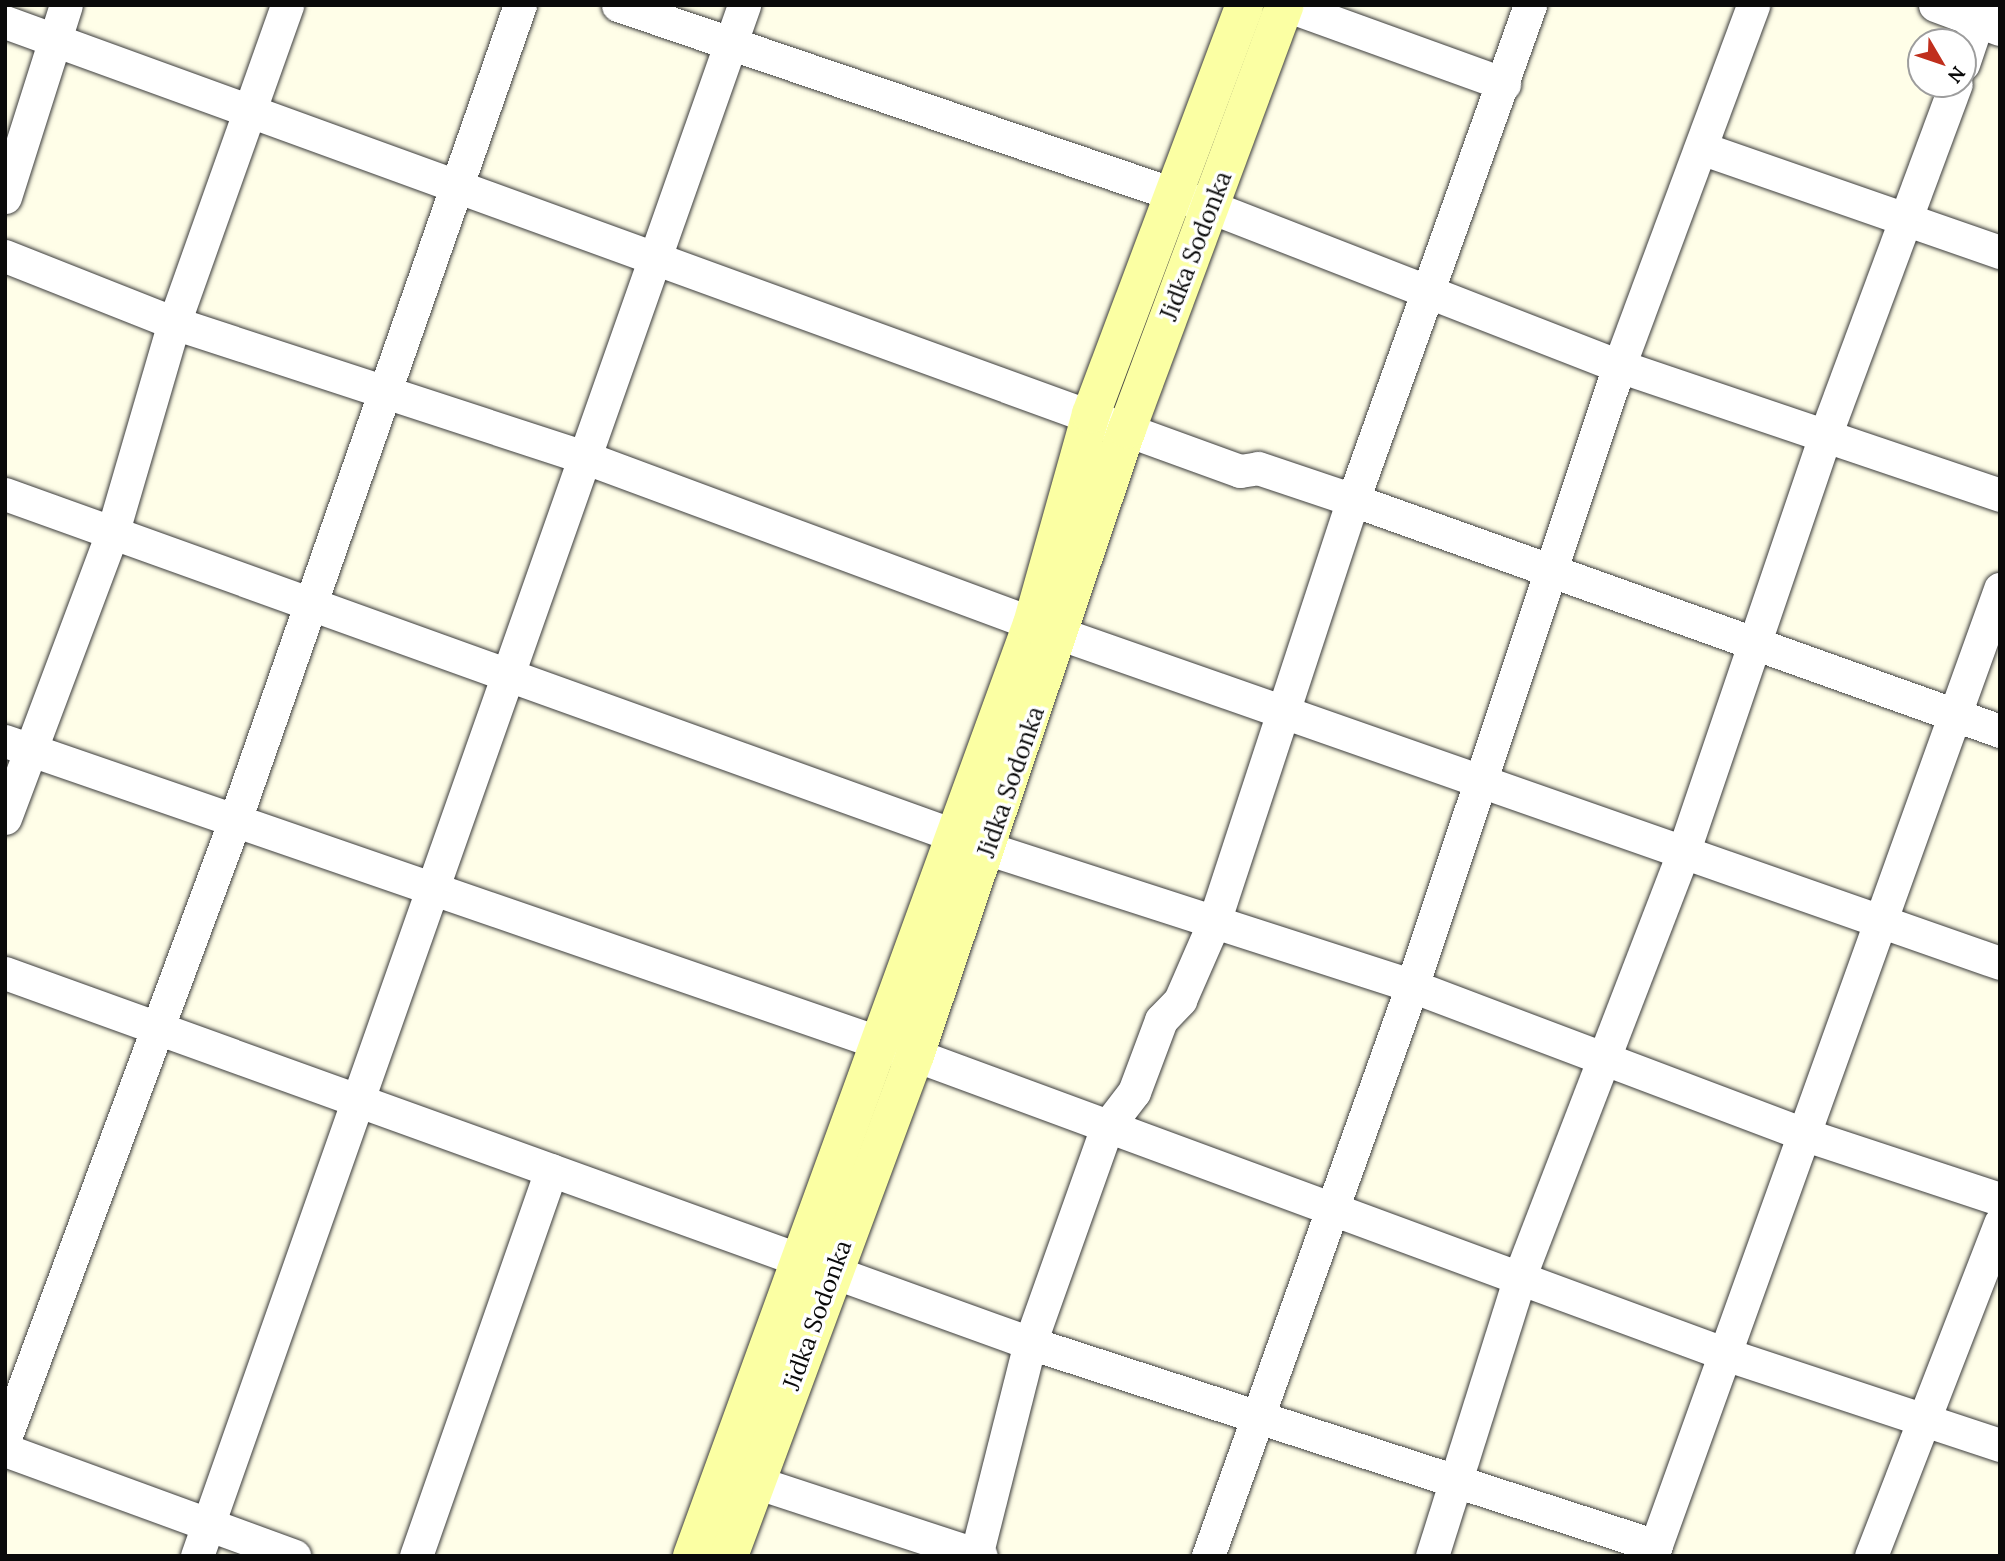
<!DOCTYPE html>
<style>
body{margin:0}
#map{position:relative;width:2005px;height:1561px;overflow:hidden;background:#fffee8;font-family:Lora,serif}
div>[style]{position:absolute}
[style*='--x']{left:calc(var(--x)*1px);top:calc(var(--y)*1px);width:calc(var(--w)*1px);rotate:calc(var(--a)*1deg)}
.roads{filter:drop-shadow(0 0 2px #3d3d3d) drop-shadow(0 0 2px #3d3d3d)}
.street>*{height:33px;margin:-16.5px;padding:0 16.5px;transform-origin:16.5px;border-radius:16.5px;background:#fff}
.secondary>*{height:38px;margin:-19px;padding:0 19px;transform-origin:19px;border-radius:19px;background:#fbffa3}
span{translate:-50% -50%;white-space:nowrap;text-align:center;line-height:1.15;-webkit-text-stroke:7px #fff;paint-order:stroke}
.street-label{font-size:24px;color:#0a0a0a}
.frame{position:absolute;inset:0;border:7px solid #0a0a0a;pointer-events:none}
.north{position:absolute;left:1907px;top:28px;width:70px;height:70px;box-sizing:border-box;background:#fff;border:2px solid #9d9d9d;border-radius:50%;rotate:129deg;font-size:19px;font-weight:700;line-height:28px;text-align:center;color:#0a0a0a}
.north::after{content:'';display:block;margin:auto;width:24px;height:32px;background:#c02f1d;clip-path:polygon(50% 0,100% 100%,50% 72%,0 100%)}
</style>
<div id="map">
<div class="roads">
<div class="street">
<i style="--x:618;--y:5;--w:626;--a:18.81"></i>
<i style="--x:1211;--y:207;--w:438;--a:21.3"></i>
<i style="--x:1619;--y:366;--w:402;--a:18.7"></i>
<i style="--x:1286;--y:5;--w:232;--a:19.9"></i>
<i style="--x:1935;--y:5;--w:69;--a:20.3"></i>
<i style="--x:5;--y:22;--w:1314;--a:19.98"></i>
<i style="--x:1240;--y:471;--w:18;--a:-9"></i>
<i style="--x:1258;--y:468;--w:100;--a:18.6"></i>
<i style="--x:1353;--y:500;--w:687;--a:19.65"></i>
<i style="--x:1963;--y:64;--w:62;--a:-71.3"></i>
<i style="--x:1701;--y:148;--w:317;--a:19.2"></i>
<i style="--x:5;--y:197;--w:201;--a:-72.4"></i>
<i style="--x:5;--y:256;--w:182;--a:21.6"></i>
<i style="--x:174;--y:323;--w:428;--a:18.1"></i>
<i style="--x:581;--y:456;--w:512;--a:20.35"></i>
<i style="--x:1061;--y:634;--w:995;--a:19.31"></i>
<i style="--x:5;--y:494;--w:1007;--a:19.78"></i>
<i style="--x:5;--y:741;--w:963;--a:19.04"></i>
<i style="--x:915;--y:1055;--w:867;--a:20.25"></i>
<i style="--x:1728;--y:1355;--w:287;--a:18.3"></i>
<i style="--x:5;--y:818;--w:307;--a:-69.4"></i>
<i style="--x:113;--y:531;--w:217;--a:-73.7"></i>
<i style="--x:174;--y:323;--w:337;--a:-70.4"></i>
<i style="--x:989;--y:849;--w:445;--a:17.9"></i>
<i style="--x:1412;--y:986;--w:421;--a:20.7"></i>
<i style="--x:1806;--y:1135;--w:204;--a:18.3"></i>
<i style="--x:5;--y:973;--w:1090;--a:19.85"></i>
<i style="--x:1030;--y:1343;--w:658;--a:17.97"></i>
<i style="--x:5;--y:1438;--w:659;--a:-69.59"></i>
<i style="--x:235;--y:820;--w:863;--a:-70.73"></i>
<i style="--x:5;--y:1450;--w:308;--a:20.1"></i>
<i style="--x:731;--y:1474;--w:263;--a:18.2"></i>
<i style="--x:197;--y:1556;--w:1645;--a:-70.57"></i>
<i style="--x:416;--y:1556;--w:409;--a:-70.7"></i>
<i style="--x:976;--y:1556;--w:220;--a:-75.8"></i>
<i style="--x:1030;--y:1343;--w:229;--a:-70.4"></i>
<i style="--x:1107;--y:1127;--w:44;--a:-52.4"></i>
<i style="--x:1134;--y:1092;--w:77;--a:-69.4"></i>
<i style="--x:1161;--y:1020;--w:28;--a:-46"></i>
<i style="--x:1180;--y:1000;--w:85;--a:-66.4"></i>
<i style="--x:1214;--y:922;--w:444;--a:-71.8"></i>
<i style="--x:1353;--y:500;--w:526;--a:-70.32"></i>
<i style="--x:1208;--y:1556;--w:605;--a:-70.31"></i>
<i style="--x:1412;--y:986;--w:654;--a:-71.54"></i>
<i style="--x:1619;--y:366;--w:385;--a:-69.6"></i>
<i style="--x:1432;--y:1556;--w:297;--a:-72.5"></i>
<i style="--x:1521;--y:1273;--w:447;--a:-68.9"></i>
<i style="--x:1682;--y:856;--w:447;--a:-71.2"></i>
<i style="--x:1826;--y:433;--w:372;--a:-69.6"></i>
<i style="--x:1652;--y:1556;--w:1028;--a:-70.21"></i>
<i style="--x:1871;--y:1556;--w:357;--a:-68.8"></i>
</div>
<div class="secondary">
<i style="--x:692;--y:1556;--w:992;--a:-69.96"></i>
<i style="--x:1032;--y:624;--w:218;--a:-74.3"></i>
<i style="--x:1091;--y:414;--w:437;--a:-69.4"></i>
<i style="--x:729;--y:1556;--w:534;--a:-69.63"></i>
<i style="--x:915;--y:1055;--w:661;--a:-71.29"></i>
<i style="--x:1127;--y:429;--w:452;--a:-69.6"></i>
</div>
</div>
<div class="street-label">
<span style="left:1196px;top:246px;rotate:-69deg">Jidka Sodonka</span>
<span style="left:1011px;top:782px;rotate:-71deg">Jidka Sodonka</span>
<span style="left:817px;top:1315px;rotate:-70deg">Jidka Sodonka</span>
</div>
<div class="frame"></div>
<div class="north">N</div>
</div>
